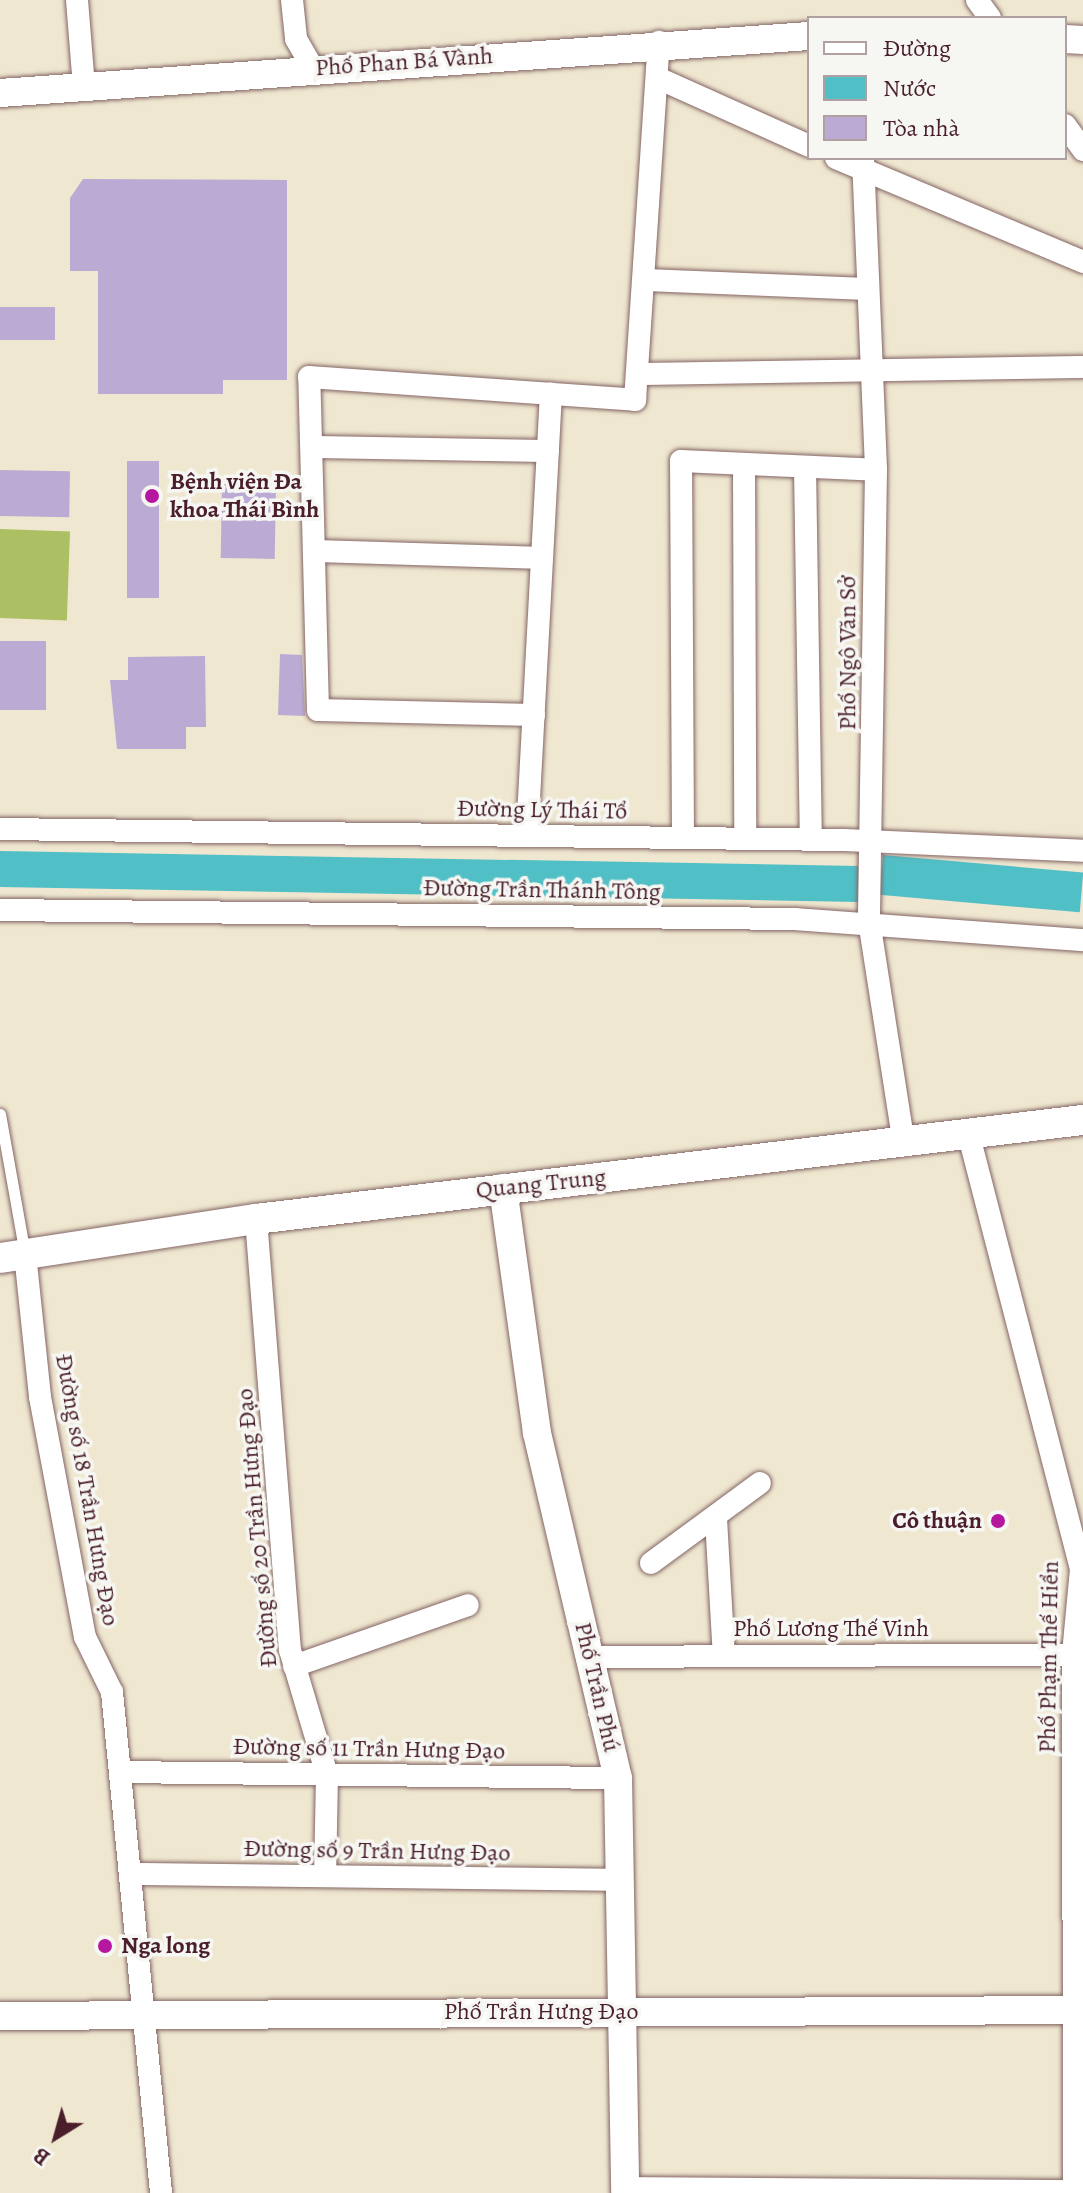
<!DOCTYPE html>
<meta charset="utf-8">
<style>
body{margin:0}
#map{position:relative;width:1083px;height:2193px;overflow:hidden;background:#efe7d0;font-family:Alegreya,serif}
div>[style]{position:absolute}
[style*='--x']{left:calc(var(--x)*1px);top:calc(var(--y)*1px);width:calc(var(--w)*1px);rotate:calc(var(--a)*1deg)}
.green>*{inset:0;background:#adbf63;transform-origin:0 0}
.water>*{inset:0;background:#50bfc6;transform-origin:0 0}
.building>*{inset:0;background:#bbabd4;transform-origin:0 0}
.roads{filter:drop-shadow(0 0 2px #846565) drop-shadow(0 0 2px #846565)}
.service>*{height:11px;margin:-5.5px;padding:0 5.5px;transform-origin:5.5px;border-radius:5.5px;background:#fff}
.minor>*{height:22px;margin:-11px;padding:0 11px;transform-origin:11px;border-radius:11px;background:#fff}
.tertiary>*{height:28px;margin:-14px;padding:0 14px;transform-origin:14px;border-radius:14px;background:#fff}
.secondary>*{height:30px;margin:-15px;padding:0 15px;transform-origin:15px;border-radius:15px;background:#fff}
.dots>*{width:22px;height:22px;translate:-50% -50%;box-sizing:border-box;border:4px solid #f6f6f2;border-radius:50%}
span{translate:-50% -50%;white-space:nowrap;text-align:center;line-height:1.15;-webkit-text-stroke:7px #f6f6f2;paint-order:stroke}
.street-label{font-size:24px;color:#4a1f2b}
.poi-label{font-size:24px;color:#4a1f2b;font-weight:700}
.left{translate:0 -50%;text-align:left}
.right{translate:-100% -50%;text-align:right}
.legend{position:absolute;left:807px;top:16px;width:260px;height:144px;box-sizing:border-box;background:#f6f6f2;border:2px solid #b1a0a2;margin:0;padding:10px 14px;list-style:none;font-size:24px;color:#4a1f2b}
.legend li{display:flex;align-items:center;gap:16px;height:40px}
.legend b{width:40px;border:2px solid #b1a0a2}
.north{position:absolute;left:16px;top:2097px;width:80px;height:80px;-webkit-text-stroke:6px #f6f6f2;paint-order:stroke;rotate:217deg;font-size:22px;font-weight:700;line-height:32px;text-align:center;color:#4a1f2b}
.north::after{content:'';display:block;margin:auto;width:28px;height:36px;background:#4a1f2b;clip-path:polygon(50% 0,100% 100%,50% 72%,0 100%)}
</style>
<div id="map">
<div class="green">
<i style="left:0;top:529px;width:70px;height:89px;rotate:2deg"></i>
</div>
<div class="water">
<i style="left:0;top:851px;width:859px;height:36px;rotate:1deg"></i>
<i style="left:883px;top:855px;width:201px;height:40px;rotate:5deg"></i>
</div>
<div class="building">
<i style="clip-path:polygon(83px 179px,287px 180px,287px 380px,223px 380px,223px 394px,98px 394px,98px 271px,70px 271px,70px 198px)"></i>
<i style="left:0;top:307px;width:55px;height:33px"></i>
<i style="left:127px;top:461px;width:32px;height:137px"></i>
<i style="left:0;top:470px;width:70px;height:46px;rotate:1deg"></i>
<i style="left:222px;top:484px;width:54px;height:74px;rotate:1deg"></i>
<i style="left:0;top:641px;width:46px;height:69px"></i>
<i style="clip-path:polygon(280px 654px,302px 655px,305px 716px,278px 715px)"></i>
<i style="clip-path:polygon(205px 656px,206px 727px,186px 727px,186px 749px,117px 749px,110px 680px,128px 680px,128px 657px)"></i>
</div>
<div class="roads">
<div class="service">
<i style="--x:0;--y:1114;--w:142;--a:79.9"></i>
</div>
<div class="minor">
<i style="--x:77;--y:0;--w:87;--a:85.4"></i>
<i style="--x:292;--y:0;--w:39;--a:84"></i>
<i style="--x:296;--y:39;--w:34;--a:60"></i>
<i style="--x:977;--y:0;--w:22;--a:54"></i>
<i style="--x:660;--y:79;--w:163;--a:24.2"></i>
<i style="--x:1065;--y:125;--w:31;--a:54"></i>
<i style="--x:836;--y:158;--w:268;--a:22.8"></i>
<i style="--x:863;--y:158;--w:312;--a:87.6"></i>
<i style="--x:876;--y:470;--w:451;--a:90.9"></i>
<i style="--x:869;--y:921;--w:227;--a:81.1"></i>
<i style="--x:645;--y:280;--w:223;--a:2.3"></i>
<i style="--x:638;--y:374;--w:445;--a:-0.9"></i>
<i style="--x:314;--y:447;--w:234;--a:1"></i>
<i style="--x:744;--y:464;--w:375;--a:89.8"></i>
<i style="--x:805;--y:467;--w:373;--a:89.1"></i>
<i style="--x:319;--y:551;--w:223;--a:1.8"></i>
<i style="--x:534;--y:715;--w:216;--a:-178.7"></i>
<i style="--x:318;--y:710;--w:333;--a:-91.5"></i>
<i style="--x:309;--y:377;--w:327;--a:4"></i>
<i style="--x:635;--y:400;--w:359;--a:-86.2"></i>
<i style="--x:0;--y:829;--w:844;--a:0.75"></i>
<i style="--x:844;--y:840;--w:239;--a:2.6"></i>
<i style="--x:527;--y:836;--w:443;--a:-86.9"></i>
<i style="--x:683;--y:838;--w:377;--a:-90.3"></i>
<i style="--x:681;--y:461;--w:195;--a:2.6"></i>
<i style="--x:0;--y:910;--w:795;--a:0.65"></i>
<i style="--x:795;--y:919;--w:289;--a:4.2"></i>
<i style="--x:969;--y:1136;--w:447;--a:75.5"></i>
<i style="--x:1081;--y:1569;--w:85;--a:95.4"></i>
<i style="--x:1073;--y:1654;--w:539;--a:89.89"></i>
<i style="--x:256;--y:1219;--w:432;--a:85.5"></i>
<i style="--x:290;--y:1650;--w:130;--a:73.5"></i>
<i style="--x:327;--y:1775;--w:101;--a:91.1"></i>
<i style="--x:25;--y:1254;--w:144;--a:84"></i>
<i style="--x:40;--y:1397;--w:244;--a:79.4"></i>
<i style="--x:85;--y:1637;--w:61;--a:63.9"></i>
<i style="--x:112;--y:1692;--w:503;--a:84.41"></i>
<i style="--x:716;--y:1519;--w:137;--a:86.7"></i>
<i style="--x:651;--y:1563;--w:135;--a:-36.3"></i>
<i style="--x:590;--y:1657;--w:493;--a:-0.3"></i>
<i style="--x:294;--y:1666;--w:184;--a:-19.3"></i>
<i style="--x:120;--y:1772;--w:498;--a:0.7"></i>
<i style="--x:133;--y:1874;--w:486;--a:0.7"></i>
<i style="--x:625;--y:2188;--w:449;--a:0.4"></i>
</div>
<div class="tertiary">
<i style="--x:1065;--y:39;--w:18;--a:3"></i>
<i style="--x:0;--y:93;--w:811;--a:-4.03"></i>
<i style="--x:503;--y:1188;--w:247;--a:82.1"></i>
<i style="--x:537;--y:1433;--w:354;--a:76.8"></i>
<i style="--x:618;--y:1778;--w:415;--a:89"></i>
<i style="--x:0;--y:2016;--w:1083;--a:-0.32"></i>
</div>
<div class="secondary">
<i style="--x:0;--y:1258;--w:259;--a:-8.7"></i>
<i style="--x:256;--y:1219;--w:833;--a:-6.83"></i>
</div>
</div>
<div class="dots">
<i style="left:152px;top:496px;background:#b5179e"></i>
<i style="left:998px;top:1521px;background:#b5179e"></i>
<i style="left:105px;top:1946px;background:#b5179e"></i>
</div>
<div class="street-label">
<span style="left:404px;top:62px;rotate:-4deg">Phố Phan Bá Vành</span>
<span style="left:848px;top:653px;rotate:-90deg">Phố Ngô Văn Sở</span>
<span style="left:542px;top:810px;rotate:1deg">Đường Lý Thái Tổ</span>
<span style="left:542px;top:890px;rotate:1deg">Đường Trần Thánh Tông</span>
<span style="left:541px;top:1184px;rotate:-6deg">Quang Trung</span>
<span style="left:87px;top:1490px;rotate:80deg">Đường số 18 Trần Hưng Đạo</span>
<span style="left:257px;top:1528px;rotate:-95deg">Đường số 20 Trần Hưng Đạo</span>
<span style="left:831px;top:1629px">Phố Lương Thế Vinh</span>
<span style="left:1049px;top:1657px;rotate:-89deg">Phố Phạm Thế Hiển</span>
<span style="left:597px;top:1687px;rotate:77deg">Phố Trần Phú</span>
<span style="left:369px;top:1749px;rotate:1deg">Đường số 11 Trần Hưng Đạo</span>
<span style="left:377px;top:1851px;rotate:1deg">Đường số 9 Trần Hưng Đạo</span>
<span style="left:541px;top:2012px">Phố Trần Hưng Đạo</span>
</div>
<div class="poi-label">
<span class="left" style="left:170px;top:496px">Bệnh viện Đa<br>khoa Thái Bình</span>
<span class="right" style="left:982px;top:1521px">Cô thuận</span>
<span class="left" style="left:121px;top:1946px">Nga long</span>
</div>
<ul class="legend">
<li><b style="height:10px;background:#fff"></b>Đường</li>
<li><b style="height:22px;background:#50bfc6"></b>Nước</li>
<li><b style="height:22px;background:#bbabd4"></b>Tòa nhà</li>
</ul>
<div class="north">B</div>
</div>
